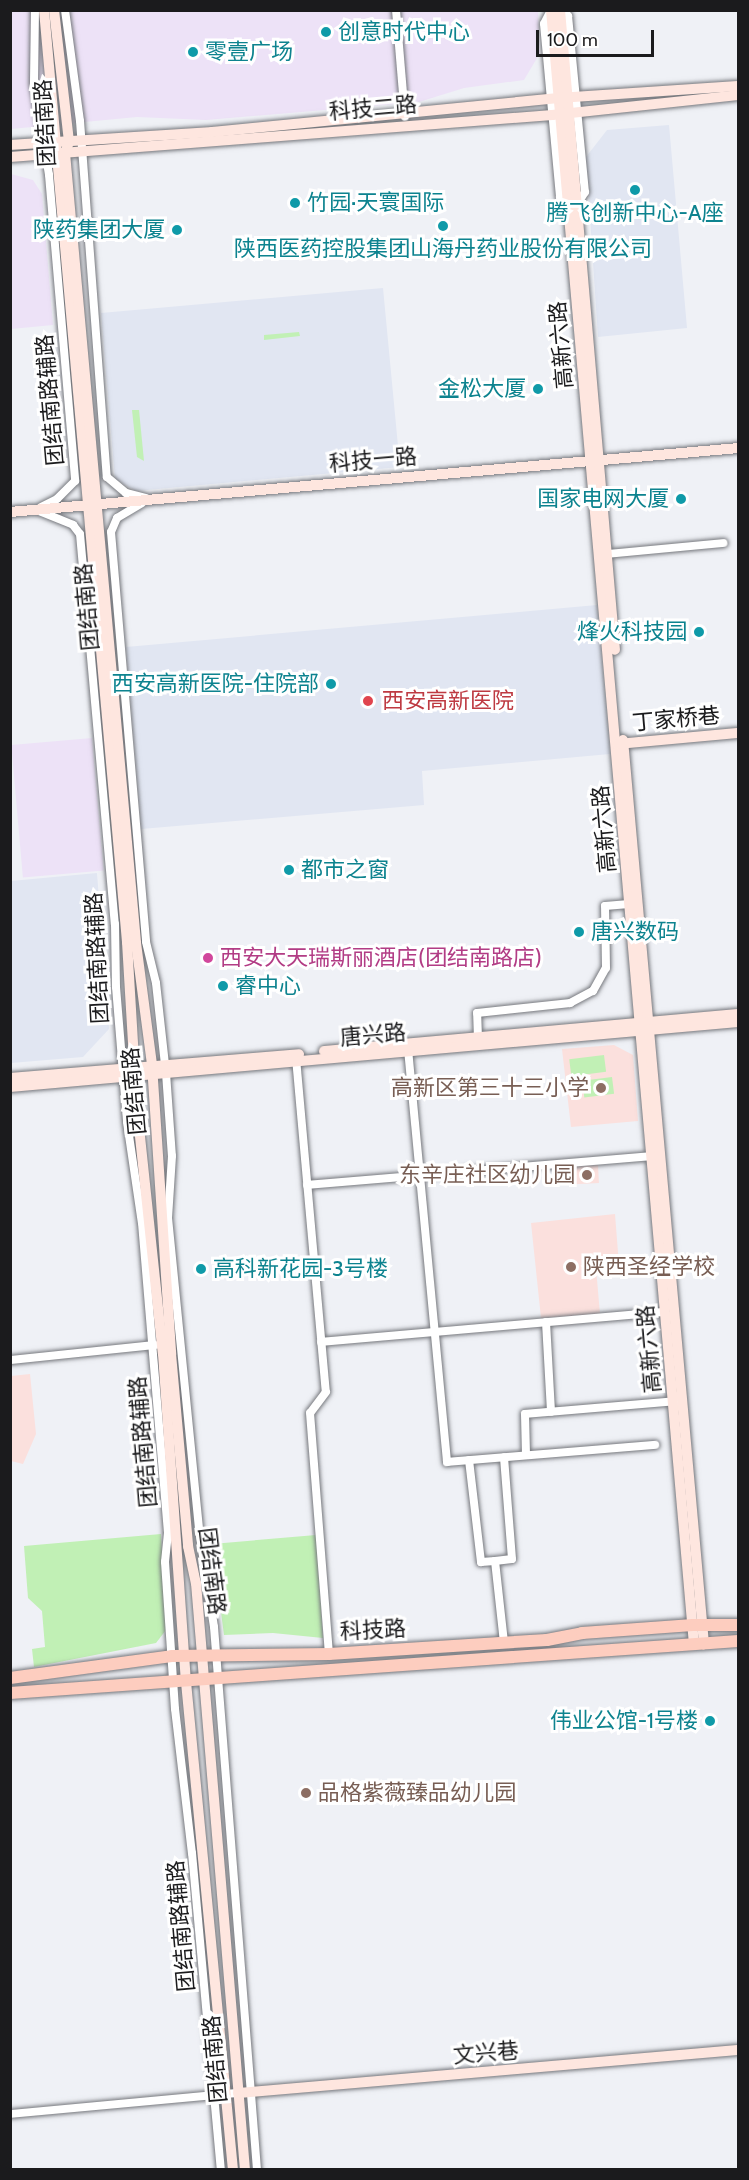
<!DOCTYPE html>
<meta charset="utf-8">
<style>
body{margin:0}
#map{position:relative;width:749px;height:2180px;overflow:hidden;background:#eff1f6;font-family:Cabin,"Noto Sans SC",sans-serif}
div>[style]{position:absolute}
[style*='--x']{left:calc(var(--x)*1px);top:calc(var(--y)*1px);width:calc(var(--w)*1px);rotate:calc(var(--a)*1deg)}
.commercial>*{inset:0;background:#ede2f7;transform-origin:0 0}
.built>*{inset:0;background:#e1e6f2}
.education>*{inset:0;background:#fbe0dd;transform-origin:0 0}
.green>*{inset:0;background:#c1f0b5;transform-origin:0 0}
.roads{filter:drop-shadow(0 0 2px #76787d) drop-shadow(0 0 2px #76787d)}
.street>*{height:8px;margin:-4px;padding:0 4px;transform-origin:4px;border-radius:4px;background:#fff}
.secondary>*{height:10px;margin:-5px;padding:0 5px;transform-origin:5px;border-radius:5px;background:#fee6df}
.primary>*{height:12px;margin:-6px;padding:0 6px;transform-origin:6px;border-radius:6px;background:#fdcdbf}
.dots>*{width:16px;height:16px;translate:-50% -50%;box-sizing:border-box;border:3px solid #fff;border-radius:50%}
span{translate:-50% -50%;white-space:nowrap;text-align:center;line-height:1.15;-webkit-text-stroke:6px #fff;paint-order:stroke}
.culture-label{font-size:22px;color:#0d838f}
.left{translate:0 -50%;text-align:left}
.right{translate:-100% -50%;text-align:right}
.street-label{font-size:22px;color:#1b1b1d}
.health-label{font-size:22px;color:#be3a42}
.hotel-label{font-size:22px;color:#b23c85}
.education-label{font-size:22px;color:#785e54}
.frame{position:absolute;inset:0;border:12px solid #1b1b1d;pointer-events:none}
.scale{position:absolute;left:536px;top:30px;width:118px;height:27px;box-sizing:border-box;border:3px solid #1b1b1d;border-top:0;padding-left:8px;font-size:18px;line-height:21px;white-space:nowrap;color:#1b1b1d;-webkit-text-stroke:4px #fff;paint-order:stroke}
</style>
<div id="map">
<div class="commercial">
<i style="clip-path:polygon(11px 11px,538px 11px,540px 53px,524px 80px,464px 88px,419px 102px,206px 120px,137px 117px,11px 129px)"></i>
<i style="clip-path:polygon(11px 174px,33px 180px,42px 194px,53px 325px,11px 329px)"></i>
<i style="left:92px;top:738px;width:133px;height:81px;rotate:85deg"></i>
</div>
<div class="built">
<i style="clip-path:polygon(669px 125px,687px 328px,598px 337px,586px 157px,607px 130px)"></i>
<i style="clip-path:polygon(383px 288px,400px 467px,136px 491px,115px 479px,101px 313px)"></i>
<i style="clip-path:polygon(597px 605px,610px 754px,422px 771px,424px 805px,141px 829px,126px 647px)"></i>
<i style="clip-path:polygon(97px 873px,109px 1029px,83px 1057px,11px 1063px,11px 881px)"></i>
</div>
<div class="education">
<i style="clip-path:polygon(614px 1045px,633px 1055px,638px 1121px,571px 1127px,562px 1049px)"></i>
<i style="left:598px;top:1165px;width:18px;height:24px;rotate:87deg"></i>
<i style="clip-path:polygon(615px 1214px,619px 1265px,596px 1268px,600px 1314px,541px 1318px,531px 1223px)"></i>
<i style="clip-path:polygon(30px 1374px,36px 1434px,23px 1464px,11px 1461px,11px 1376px)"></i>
</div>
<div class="green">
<i style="clip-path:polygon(299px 332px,300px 336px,264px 340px,264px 335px)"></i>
<i style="clip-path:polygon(132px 410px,139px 410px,144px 461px,137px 457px)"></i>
<i style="left:604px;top:1055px;width:17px;height:35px;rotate:83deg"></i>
<i style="left:612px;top:1077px;width:17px;height:30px;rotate:83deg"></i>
<i style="clip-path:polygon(161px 1534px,166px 1630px,156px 1643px,34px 1667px,32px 1649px,45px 1647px,42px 1611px,28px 1598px,24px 1546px)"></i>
<i style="clip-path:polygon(316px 1535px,323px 1638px,273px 1633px,224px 1635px,212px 1544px)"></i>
</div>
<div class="roads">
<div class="street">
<i style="--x:35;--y:10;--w:74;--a:90.8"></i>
<i style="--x:34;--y:84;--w:92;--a:80.6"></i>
<i style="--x:49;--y:175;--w:307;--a:85.1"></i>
<i style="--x:75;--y:481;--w:25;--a:135"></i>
<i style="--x:57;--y:499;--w:18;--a:153"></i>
<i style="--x:65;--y:10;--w:112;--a:82.3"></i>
<i style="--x:80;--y:121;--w:357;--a:85.7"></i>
<i style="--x:107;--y:477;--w:25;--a:40"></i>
<i style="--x:126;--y:493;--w:21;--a:14"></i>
<i style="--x:396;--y:10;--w:107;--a:85.2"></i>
<i style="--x:563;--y:10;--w:8;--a:50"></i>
<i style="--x:568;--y:16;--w:177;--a:84.5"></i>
<i style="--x:585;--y:192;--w:15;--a:122"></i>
<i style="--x:550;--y:12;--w:13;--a:117"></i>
<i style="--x:544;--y:24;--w:174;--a:84.7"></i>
<i style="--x:560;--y:197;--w:13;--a:48"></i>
<i style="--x:142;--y:503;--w:29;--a:149"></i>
<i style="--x:117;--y:518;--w:15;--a:113"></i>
<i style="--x:111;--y:532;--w:411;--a:85.1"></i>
<i style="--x:146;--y:942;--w:42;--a:76.3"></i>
<i style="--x:156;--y:983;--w:91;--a:83.7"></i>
<i style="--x:166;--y:1073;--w:83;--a:85.9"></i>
<i style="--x:172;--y:1156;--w:62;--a:93.7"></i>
<i style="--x:168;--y:1218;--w:314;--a:84.3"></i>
<i style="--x:199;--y:1530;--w:98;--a:81.2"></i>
<i style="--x:214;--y:1627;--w:545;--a:85.47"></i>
<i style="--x:39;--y:511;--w:37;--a:22"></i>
<i style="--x:73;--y:525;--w:11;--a:52"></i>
<i style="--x:80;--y:534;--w:392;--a:84.9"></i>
<i style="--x:115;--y:924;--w:63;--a:89.1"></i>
<i style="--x:116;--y:987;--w:135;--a:85.3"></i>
<i style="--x:127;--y:1122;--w:102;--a:81.6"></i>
<i style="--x:142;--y:1223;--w:311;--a:85.2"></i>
<i style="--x:168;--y:1533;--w:29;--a:96"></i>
<i style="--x:165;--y:1562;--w:147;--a:86.1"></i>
<i style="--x:175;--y:1709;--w:145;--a:83.3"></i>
<i style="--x:192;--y:1853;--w:318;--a:84.8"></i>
<i style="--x:607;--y:554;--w:117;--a:-5.4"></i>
<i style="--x:478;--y:1038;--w:25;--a:-92"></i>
<i style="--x:477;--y:1013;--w:94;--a:-6.1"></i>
<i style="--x:570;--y:1003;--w:26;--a:-28"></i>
<i style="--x:593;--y:991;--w:26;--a:-61"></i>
<i style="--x:606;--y:968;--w:62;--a:-90.9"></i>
<i style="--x:605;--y:906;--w:24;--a:-5"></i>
<i style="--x:408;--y:1049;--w:415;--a:84.6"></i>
<i style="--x:447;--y:1462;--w:209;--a:-4.7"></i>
<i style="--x:296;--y:1058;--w:335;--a:84.9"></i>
<i style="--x:326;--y:1392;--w:26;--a:127"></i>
<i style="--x:310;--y:1413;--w:242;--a:85.5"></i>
<i style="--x:307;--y:1185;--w:346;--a:-4.8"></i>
<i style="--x:546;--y:1322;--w:90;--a:86.8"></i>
<i style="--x:321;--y:1342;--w:345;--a:-5"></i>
<i style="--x:10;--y:1360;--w:146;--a:-5.9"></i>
<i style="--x:526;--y:1455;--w:41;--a:-91.4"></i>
<i style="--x:525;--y:1414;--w:152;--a:-4.9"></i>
<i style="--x:469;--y:1460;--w:103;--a:83.3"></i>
<i style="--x:481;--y:1562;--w:14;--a:-4"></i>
<i style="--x:495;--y:1561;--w:82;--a:83.7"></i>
<i style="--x:495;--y:1561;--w:17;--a:-7"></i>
<i style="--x:512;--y:1559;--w:102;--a:-94.5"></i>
<i style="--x:10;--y:2114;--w:229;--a:-5.3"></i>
</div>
<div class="secondary">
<i style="--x:44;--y:10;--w:936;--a:84.91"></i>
<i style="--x:127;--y:942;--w:166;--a:86.6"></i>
<i style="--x:137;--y:1108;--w:247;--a:84"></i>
<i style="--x:163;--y:1354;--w:329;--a:86"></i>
<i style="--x:186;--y:1682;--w:490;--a:84.5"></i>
<i style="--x:54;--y:10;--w:133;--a:83.5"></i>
<i style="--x:69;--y:142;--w:12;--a:110"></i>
<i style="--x:65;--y:153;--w:793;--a:84.86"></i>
<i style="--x:136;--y:943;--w:123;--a:82.5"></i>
<i style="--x:152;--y:1065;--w:290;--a:86.2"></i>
<i style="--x:171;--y:1354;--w:193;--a:84.9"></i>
<i style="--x:188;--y:1546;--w:38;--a:78"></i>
<i style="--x:196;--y:1583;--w:589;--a:85.23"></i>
<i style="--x:551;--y:10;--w:1641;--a:85"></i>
<i style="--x:560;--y:10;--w:642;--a:85.09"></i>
<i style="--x:10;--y:145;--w:202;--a:-3.7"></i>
<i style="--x:212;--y:132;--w:348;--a:-5.6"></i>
<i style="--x:558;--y:98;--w:180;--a:-3.8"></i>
<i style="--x:10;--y:157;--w:544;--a:-4.43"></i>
<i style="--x:552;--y:115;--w:187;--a:-6.1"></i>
<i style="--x:10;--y:512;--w:731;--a:-5.02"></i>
<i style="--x:623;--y:740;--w:908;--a:84.88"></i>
<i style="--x:617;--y:744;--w:121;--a:-5.2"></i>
<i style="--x:324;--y:1051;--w:416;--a:-5.1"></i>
<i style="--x:10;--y:1078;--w:290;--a:-4.7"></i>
<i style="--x:10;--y:1087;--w:731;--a:-5.1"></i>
<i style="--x:238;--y:2093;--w:502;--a:-4.92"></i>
</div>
<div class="primary">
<i style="--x:10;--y:1678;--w:163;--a:-7.7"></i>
<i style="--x:172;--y:1656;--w:157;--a:-0.7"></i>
<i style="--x:329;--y:1654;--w:218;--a:-3.7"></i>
<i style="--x:547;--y:1640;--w:36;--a:-11"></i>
<i style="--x:582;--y:1633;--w:111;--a:-4.1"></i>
<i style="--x:693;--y:1625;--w:45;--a:0"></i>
<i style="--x:10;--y:1693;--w:730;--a:-4.09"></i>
</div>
</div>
<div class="dots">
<i style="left:326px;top:32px;background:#0f9aa8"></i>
<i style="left:193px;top:52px;background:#0f9aa8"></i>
<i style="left:635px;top:190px;background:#0f9aa8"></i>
<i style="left:295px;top:203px;background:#0f9aa8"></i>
<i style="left:443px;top:226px;background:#0f9aa8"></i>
<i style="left:177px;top:230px;background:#0f9aa8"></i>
<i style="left:538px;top:389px;background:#0f9aa8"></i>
<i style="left:681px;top:499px;background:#0f9aa8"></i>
<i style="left:699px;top:632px;background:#0f9aa8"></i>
<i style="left:331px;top:684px;background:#0f9aa8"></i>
<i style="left:368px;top:701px;background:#e0444e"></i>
<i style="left:289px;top:870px;background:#0f9aa8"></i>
<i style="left:579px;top:932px;background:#0f9aa8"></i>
<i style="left:208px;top:958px;background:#d1479c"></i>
<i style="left:223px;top:986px;background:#0f9aa8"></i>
<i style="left:601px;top:1088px;background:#8d6e63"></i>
<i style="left:587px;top:1175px;background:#8d6e63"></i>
<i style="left:571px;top:1267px;background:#8d6e63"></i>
<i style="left:201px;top:1269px;background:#0f9aa8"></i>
<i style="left:710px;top:1721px;background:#0f9aa8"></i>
<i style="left:306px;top:1793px;background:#8d6e63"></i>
</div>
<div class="culture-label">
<span class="left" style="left:338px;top:32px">创意时代中心</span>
<span class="left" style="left:205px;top:52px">零壹广场</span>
<span class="left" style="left:307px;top:203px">竹园·天寰国际</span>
<span style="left:635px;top:213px">腾飞创新中心-A座</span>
<span class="right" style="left:165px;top:230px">陕药集团大厦</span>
<span style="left:443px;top:249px">陕西医药控股集团山海丹药业股份有限公司</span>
<span class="right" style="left:526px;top:389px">金松大厦</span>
<span class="right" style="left:669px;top:499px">国家电网大厦</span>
<span class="right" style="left:687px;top:632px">烽火科技园</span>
<span class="right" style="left:319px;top:684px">西安高新医院-住院部</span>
<span class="left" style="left:301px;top:870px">都市之窗</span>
<span class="left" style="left:591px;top:932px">唐兴数码</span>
<span class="left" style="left:235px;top:986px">睿中心</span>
<span class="left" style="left:213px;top:1269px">高科新花园-3号楼</span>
<span class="right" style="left:698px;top:1721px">伟业公馆-1号楼</span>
</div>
<div class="street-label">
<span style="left:373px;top:108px;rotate:-5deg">科技二路</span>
<span style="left:45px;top:123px;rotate:-93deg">团结南路</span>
<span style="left:561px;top:345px;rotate:-95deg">高新六路</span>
<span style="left:50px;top:400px;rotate:-95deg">团结南路辅路</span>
<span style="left:373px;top:460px;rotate:-5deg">科技一路</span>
<span style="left:87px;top:607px;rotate:-95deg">团结南路</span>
<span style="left:676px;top:719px;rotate:-5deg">丁家桥巷</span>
<span style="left:604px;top:829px;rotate:-95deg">高新六路</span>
<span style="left:97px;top:958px;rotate:-93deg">团结南路辅路</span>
<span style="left:373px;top:1035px;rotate:-5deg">唐兴路</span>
<span style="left:134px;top:1091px;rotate:-95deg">团结南路</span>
<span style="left:649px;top:1349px;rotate:-95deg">高新六路</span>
<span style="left:143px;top:1442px;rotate:-95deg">团结南路辅路</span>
<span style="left:212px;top:1571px;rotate:83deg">团结南路</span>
<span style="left:373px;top:1630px;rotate:-3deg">科技路</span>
<span style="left:181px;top:1926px;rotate:-95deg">团结南路辅路</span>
<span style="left:486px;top:2053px;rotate:-5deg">文兴巷</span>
<span style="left:215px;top:2059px;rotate:-95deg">团结南路</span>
</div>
<div class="health-label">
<span class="left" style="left:382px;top:701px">西安高新医院</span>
</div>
<div class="hotel-label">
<span class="left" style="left:220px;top:958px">西安大天瑞斯丽酒店(团结南路店)</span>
</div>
<div class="education-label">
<span class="right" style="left:589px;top:1088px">高新区第三十三小学</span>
<span class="right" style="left:575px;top:1175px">东辛庄社区幼儿园</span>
<span class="left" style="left:583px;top:1267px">陕西圣经学校</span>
<span class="left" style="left:318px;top:1793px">品格紫薇臻品幼儿园</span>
</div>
<div class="frame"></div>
<div class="scale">100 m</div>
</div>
